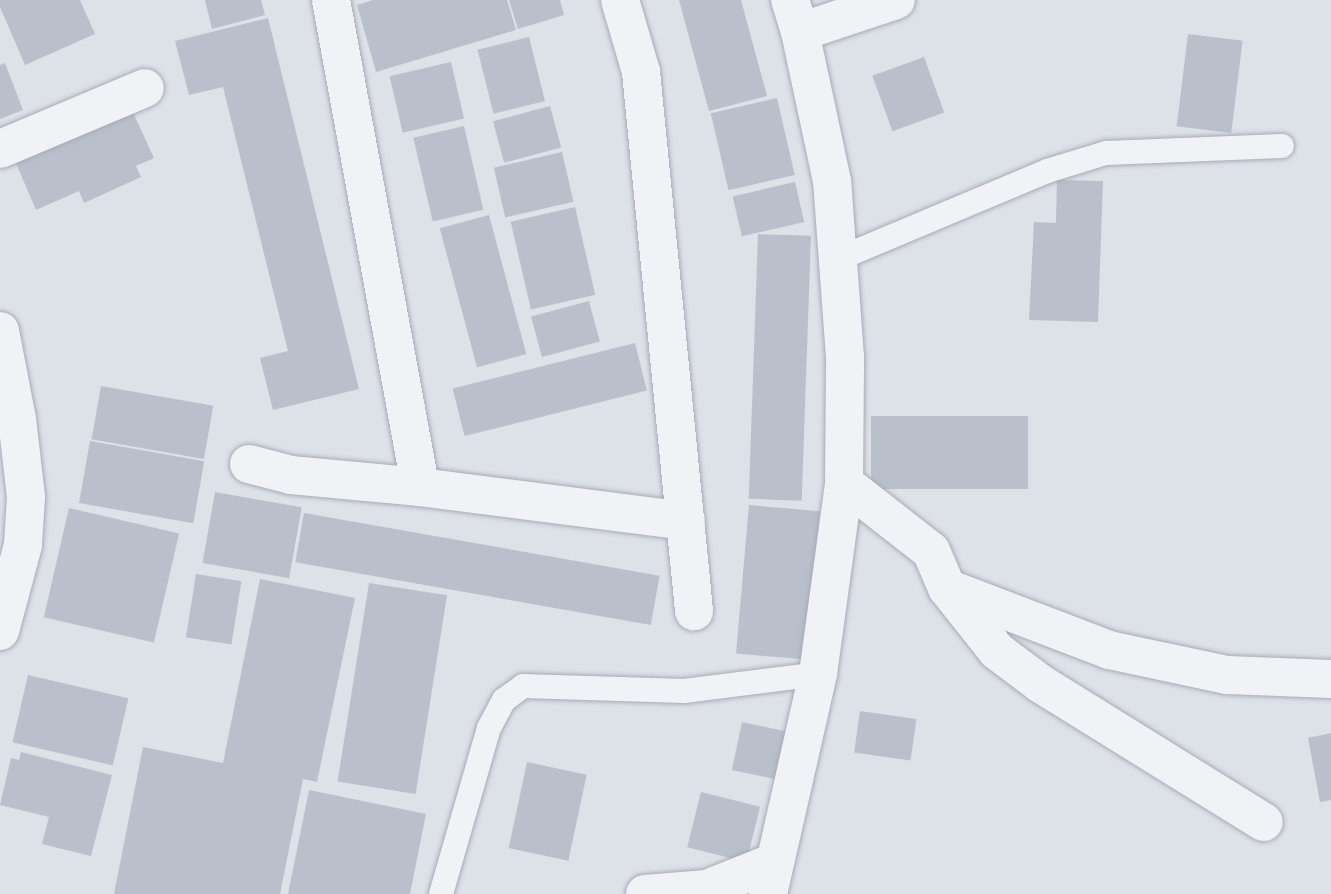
<!DOCTYPE html>
<style>
body{margin:0}
#map{position:relative;width:1331px;height:894px;overflow:hidden;background:#dde1e8;font-family:Inter,sans-serif}
div>[style]{position:absolute}
[style*='--x']{left:calc(var(--x)*1px);top:calc(var(--y)*1px);width:calc(var(--w)*1px);rotate:calc(var(--a)*1deg)}
.building>*{inset:0;background:#babfcc;transform-origin:0 0}
.roads{filter:drop-shadow(0 0 2px #a6abb6) drop-shadow(0 0 2px #a6abb6)}
.service>*{height:24px;margin:-12px;padding:0 12px;transform-origin:12px;border-radius:12px;background:#f0f2f6}
.minor>*{height:38px;margin:-19px;padding:0 19px;transform-origin:19px;border-radius:19px;background:#f0f2f6}
span{translate:-50% -50%;white-space:nowrap;text-align:center;line-height:1.15;-webkit-text-stroke:5px #ecf0f6;paint-order:stroke}
</style>
<div id="map">
<div class="building">
<i style="clip-path:polygon(0 0,80px 0,95px 34px,25px 65px,0 7px)"></i>
<i style="clip-path:polygon(205px 0,261px 0,265px 15px,212px 29px)"></i>
<i style="clip-path:polygon(373px 0,507px 0,516px 30px,376px 72px,357px 5px)"></i>
<i style="clip-path:polygon(509px 0,560px 0,564px 15px,518px 29px)"></i>
<i style="clip-path:polygon(679px 0,741px 0,767px 96px,709px 111px)"></i>
<i style="clip-path:polygon(268px 18px,359px 389px,273px 410px,260px 358px,288px 351px,223px 87px,189px 95px,175px 41px)"></i>
<i style="left:1188px;top:34px;width:55px;height:93px;rotate:7deg"></i>
<i style="left:529px;top:37px;width:66px;height:53px;rotate:76deg"></i>
<i style="left:924px;top:57px;width:59px;height:55px;rotate:70deg"></i>
<i style="left:451px;top:62px;width:58px;height:63px;rotate:77deg"></i>
<i style="clip-path:polygon(5px 63px,23px 110px,0 119px,0 65px)"></i>
<i style="left:777px;top:98px;width:79px;height:68px;rotate:77deg"></i>
<i style="left:550px;top:106px;width:43px;height:59px;rotate:75deg"></i>
<i style="clip-path:polygon(131px 108px,154px 158px,136px 166px,141px 177px,84px 203px,79px 191px,36px 210px,15px 161px)"></i>
<i style="left:464px;top:126px;width:86px;height:52px;rotate:77deg"></i>
<i style="left:562px;top:152px;width:51px;height:70px;rotate:77deg"></i>
<i style="clip-path:polygon(1057px 180px,1103px 181px,1098px 322px,1029px 320px,1034px 222px,1056px 223px)"></i>
<i style="left:795px;top:182px;width:41px;height:64px;rotate:77deg"></i>
<i style="left:575px;top:207px;width:90px;height:66px;rotate:77deg"></i>
<i style="left:489px;top:215px;width:144px;height:51px;rotate:75deg"></i>
<i style="left:758px;top:234px;width:53px;height:265px;rotate:2deg"></i>
<i style="left:589px;top:301px;width:42px;height:60px;rotate:75deg"></i>
<i style="left:635px;top:343px;width:49px;height:188px;rotate:76deg"></i>
<i style="left:101px;top:386px;width:114px;height:54px;rotate:10deg"></i>
<i style="left:871px;top:416px;width:157px;height:73px"></i>
<i style="left:90px;top:441px;width:116px;height:63px;rotate:10deg"></i>
<i style="left:215px;top:492px;width:88px;height:72px;rotate:10deg"></i>
<i style="left:749px;top:505px;width:71px;height:149px;rotate:5deg"></i>
<i style="left:69px;top:508px;width:113px;height:112px;rotate:13deg"></i>
<i style="left:304px;top:513px;width:361px;height:50px;rotate:10deg"></i>
<i style="left:196px;top:574px;width:46px;height:64px;rotate:9deg"></i>
<i style="clip-path:polygon(260px 579px,355px 598px,317px 782px,303px 779px,280px 894px,114px 894px,143px 747px,223px 763px)"></i>
<i style="left:369px;top:583px;width:79px;height:201px;rotate:9deg"></i>
<i style="left:28px;top:675px;width:103px;height:69px;rotate:13deg"></i>
<i style="left:860px;top:711px;width:57px;height:42px;rotate:8deg"></i>
<i style="left:742px;top:722px;width:52px;height:49px;rotate:12deg"></i>
<i style="clip-path:polygon(1331px 733px,1331px 800px,1320px 802px,1308px 738px)"></i>
<i style="clip-path:polygon(21px 752px,112px 775px,91px 856px,42px 844px,49px 817px,0 805px,11px 758px,19px 760px)"></i>
<i style="left:527px;top:762px;width:61px;height:88px;rotate:12deg"></i>
<i style="clip-path:polygon(309px 790px,426px 814px,410px 894px,288px 894px)"></i>
<i style="left:701px;top:792px;width:61px;height:57px;rotate:14deg"></i>
</div>
<div class="roads">
<div class="service">
<i style="--x:838;--y:259;--w:227;--a:-22.8"></i>
<i style="--x:1047;--y:171;--w:62;--a:-17"></i>
<i style="--x:1106;--y:153;--w:176;--a:-2.3"></i>
<i style="--x:441;--y:894;--w:173;--a:-73.9"></i>
<i style="--x:489;--y:728;--w:32;--a:-62"></i>
<i style="--x:504;--y:700;--w:24;--a:-36"></i>
<i style="--x:523;--y:686;--w:161;--a:1.8"></i>
<i style="--x:684;--y:691;--w:135;--a:-7.2"></i>
</div>
<div class="minor">
<i style="--x:331;--y:0;--w:495;--a:79.6"></i>
<i style="--x:620;--y:0;--w:75;--a:73.7"></i>
<i style="--x:641;--y:72;--w:542;--a:84.38"></i>
<i style="--x:800;--y:32;--w:101;--a:-18.4"></i>
<i style="--x:0;--y:149;--w:157;--a:-22.8"></i>
<i style="--x:0;--y:331;--w:90;--a:79.1"></i>
<i style="--x:17;--y:419;--w:79;--a:83.4"></i>
<i style="--x:26;--y:497;--w:48;--a:93.6"></i>
<i style="--x:23;--y:545;--w:89;--a:105"></i>
<i style="--x:249;--y:464;--w:43;--a:14.7"></i>
<i style="--x:291;--y:475;--w:130;--a:5.3"></i>
<i style="--x:420;--y:487;--w:268;--a:7.3"></i>
<i style="--x:844;--y:483;--w:110;--a:38"></i>
<i style="--x:931;--y:551;--w:40;--a:66.6"></i>
<i style="--x:947;--y:588;--w:80;--a:51.6"></i>
<i style="--x:997;--y:651;--w:55;--a:36.9"></i>
<i style="--x:1041;--y:684;--w:262;--a:31.8"></i>
<i style="--x:947;--y:588;--w:173;--a:20.9"></i>
<i style="--x:1109;--y:650;--w:121;--a:12"></i>
<i style="--x:1227;--y:675;--w:104;--a:2.2"></i>
<i style="--x:645;--y:894;--w:62;--a:-4.6"></i>
<i style="--x:707;--y:889;--w:73;--a:-21.7"></i>
<i style="--x:768;--y:894;--w:226;--a:-77.2"></i>
<i style="--x:818;--y:674;--w:193;--a:-82.2"></i>
<i style="--x:844;--y:483;--w:126;--a:-89.5"></i>
<i style="--x:845;--y:357;--w:176;--a:-94.2"></i>
<i style="--x:832;--y:181;--w:152;--a:-102.1"></i>
<i style="--x:800;--y:32;--w:34;--a:-107"></i>
</div>
</div>
</div>
